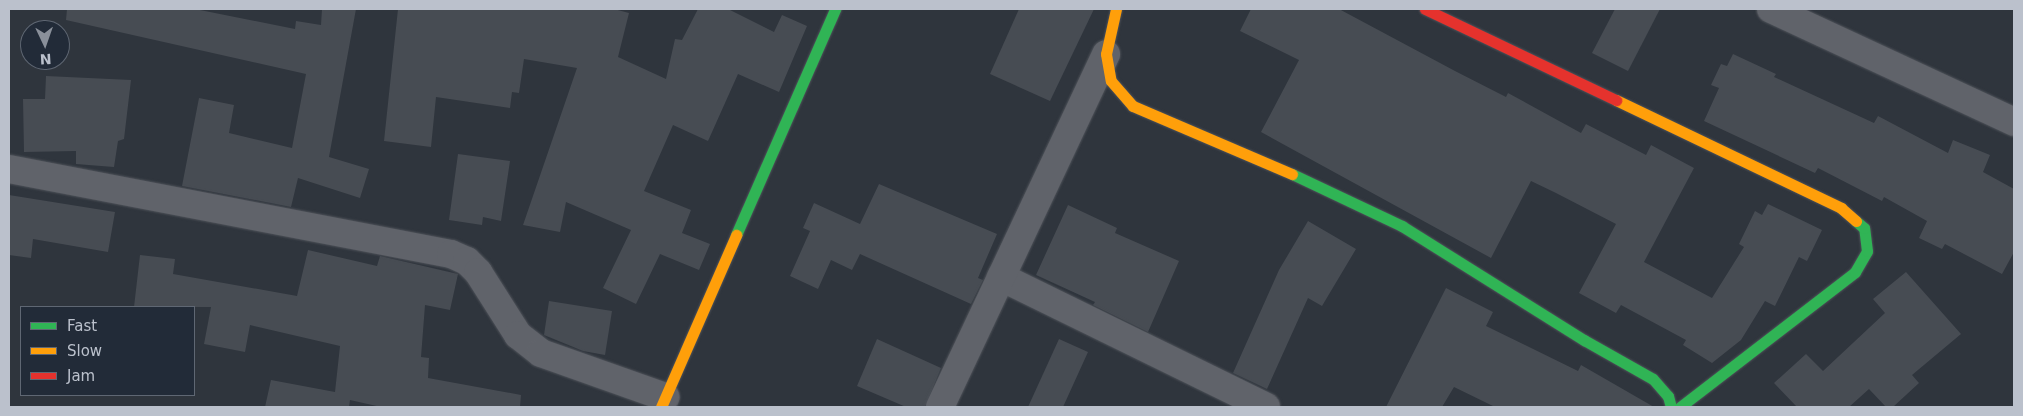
<!DOCTYPE html>
<style>
body{margin:0}
#map{position:relative;width:2023px;height:416px;overflow:hidden;background:#2f353d;font-family:"DejaVu Sans",sans-serif}
div>[style]{position:absolute}
[style*='--x']{left:calc(var(--x)*1px);top:calc(var(--y)*1px);width:calc(var(--w)*1px);rotate:calc(var(--a)*1deg)}
.building>*{inset:0;background:#474c53}
.roads{filter:drop-shadow(0 0 1px #4d5158) drop-shadow(0 0 1px #4d5158)}
.street>*{height:28px;margin:-14px;padding:0 14px;transform-origin:14px;border-radius:14px;background:#60636a}
.fast>*{height:11px;margin:-5.5px;padding:0 5.5px;transform-origin:5.5px;border-radius:5.5px;background:#30b455}
.slow>*{height:11px;margin:-5.5px;padding:0 5.5px;transform-origin:5.5px;border-radius:5.5px;background:#ff9f0a}
.jam>*{height:11px;margin:-5.5px;padding:0 5.5px;transform-origin:5.5px;border-radius:5.5px;background:#e5322d}
span{translate:-50% -50%;white-space:nowrap;text-align:center;line-height:1.15;-webkit-text-stroke:4.5px #222b38;paint-order:stroke}
.frame{position:absolute;inset:0;border:10px solid #bbc1cc;pointer-events:none}
.legend{position:absolute;left:20px;top:306px;width:175px;height:90px;box-sizing:border-box;background:#222b38;border:1px solid #5f6773;margin:0;padding:6px 9px;list-style:none;font-size:15px;color:#bbc1cc}
.legend li{display:flex;align-items:center;gap:10px;height:25px}
.legend b{width:25px;border:1px solid #5f6773}
.north{position:absolute;left:20px;top:20px;width:50px;height:50px;box-sizing:border-box;background:#222b38;border:1px solid #5f6773;border-radius:50%;rotate:177deg;font-size:14px;font-weight:700;line-height:20px;text-align:center;color:#bbc1cc}
.north::after{content:'';display:block;margin:auto;width:18px;height:22px;background:#8a909a;clip-path:polygon(50% 0,100% 100%,50% 72%,0 100%)}
</style>
<div id="map">
<div class="building">
<i style="clip-path:polygon(67px 9px,195px 9px,295px 29px,296px 21px,321px 25px,322px 9px,356px 9px,329px 157px,369px 169px,360px 198px,298px 178px,291px 207px,182px 186px,199px 98px,234px 105px,229px 133px,292px 148px,306px 74px,66px 20px)"></i>
<i style="clip-path:polygon(398px 9px,614px 9px,629px 13px,618px 57px,666px 79px,675px 39px,682px 40px,698px 9px,728px 9px,774px 32px,782px 15px,807px 26px,779px 92px,738px 74px,708px 141px,673px 125px,644px 191px,691px 210px,682px 233px,710px 244px,699px 270px,660px 254px,636px 304px,603px 288px,631px 230px,566px 202px,560px 232px,523px 225px,577px 68px,524px 59px,519px 93px,512px 92px,510px 108px,436px 97px,431px 147px,384px 141px)"></i>
<i style="clip-path:polygon(1019px 9px,1094px 9px,1050px 101px,990px 74px)"></i>
<i style="clip-path:polygon(1251px 9px,1339px 9px,1455px 71px,1506px 97px,1508px 93px,1581px 133px,1586px 124px,1646px 155px,1651px 145px,1694px 168px,1644px 262px,1712px 298px,1744px 247px,1739px 244px,1755px 211px,1762px 215px,1768px 204px,1822px 230px,1807px 261px,1799px 257px,1775px 306px,1765px 301px,1741px 340px,1712px 363px,1683px 345px,1686px 340px,1621px 305px,1616px 313px,1579px 293px,1616px 224px,1556px 193px,1531px 181px,1491px 258px,1261px 132px,1299px 60px,1240px 31px)"></i>
<i style="clip-path:polygon(1615px 9px,1660px 9px,1628px 71px,1592px 53px)"></i>
<i style="clip-path:polygon(1733px 54px,1776px 74px,1774px 77px,1874px 123px,1878px 116px,1948px 153px,1953px 140px,1990px 155px,1983px 172px,2014px 189px,2014px 252px,2002px 274px,1945px 244px,1942px 249px,1919px 238px,1927px 221px,1884px 197px,1882px 201px,1818px 168px,1815px 173px,1704px 121px,1719px 88px,1711px 85px,1721px 64px,1727px 66px)"></i>
<i style="clip-path:polygon(46px 76px,131px 80px,124px 139px,118px 141px,114px 167px,76px 164px,76px 151px,24px 152px,23px 99px,45px 99px)"></i>
<i style="clip-path:polygon(458px 154px,510px 161px,501px 221px,483px 217px,482px 225px,449px 220px)"></i>
<i style="clip-path:polygon(879px 184px,997px 234px,978px 278px,983px 280px,971px 304px,860px 254px,852px 270px,831px 260px,818px 289px,790px 276px,810px 231px,803px 228px,814px 203px,860px 224px)"></i>
<i style="clip-path:polygon(9px 195px,115px 212px,108px 252px,33px 239px,31px 258px,9px 255px)"></i>
<i style="clip-path:polygon(1068px 205px,1117px 228px,1115px 233px,1179px 261px,1148px 332px,1093px 305px,1095px 302px,1036px 275px)"></i>
<i style="clip-path:polygon(1308px 221px,1356px 249px,1322px 306px,1308px 298px,1267px 389px,1233px 373px,1279px 270px)"></i>
<i style="clip-path:polygon(308px 250px,377px 266px,380px 256px,458px 274px,450px 310px,425px 305px,421px 357px,429px 358px,428px 378px,521px 395px,520px 407px,381px 407px,350px 400px,349px 407px,265px 407px,271px 380px,335px 392px,340px 346px,250px 325px,245px 352px,204px 344px,211px 307px,134px 307px,140px 255px,175px 259px,173px 274px,297px 296px)"></i>
<i style="clip-path:polygon(1906px 272px,1961px 334px,1912px 375px,1919px 383px,1893px 407px,1886px 407px,1869px 389px,1849px 407px,1797px 407px,1774px 383px,1806px 354px,1823px 371px,1885px 313px,1873px 299px)"></i>
<i style="clip-path:polygon(1446px 288px,1493px 312px,1486px 326px,1578px 371px,1581px 365px,1654px 407px,1495px 407px,1454px 387px,1442px 407px,1386px 407px)"></i>
<i style="clip-path:polygon(549px 301px,612px 311px,605px 355px,583px 351px,544px 335px)"></i>
<i style="clip-path:polygon(877px 339px,941px 368px,925px 407px,906px 407px,857px 386px)"></i>
<i style="clip-path:polygon(1059px 339px,1088px 352px,1063px 407px,1028px 407px)"></i>
</div>
<div class="roads">
<div class="street">
<i style="--x:1771;--y:9;--w:268;--a:24.9"></i>
<i style="--x:9;--y:169;--w:450;--a:10.9"></i>
<i style="--x:451;--y:254;--w:17;--a:24"></i>
<i style="--x:467;--y:261;--w:16;--a:45"></i>
<i style="--x:478;--y:272;--w:75;--a:57.6"></i>
<i style="--x:518;--y:335;--w:29;--a:38"></i>
<i style="--x:541;--y:353;--w:132;--a:19.5"></i>
<i style="--x:1001;--y:277;--w:295;--a:26.1"></i>
<i style="--x:940;--y:407;--w:390;--a:-64.8"></i>
</div>
<div class="fast">
<i style="--x:1292;--y:174;--w:122;--a:25.3"></i>
<i style="--x:1402;--y:226;--w:215;--a:32.1"></i>
<i style="--x:1584;--y:340;--w:79;--a:29.5"></i>
<i style="--x:1653;--y:379;--w:23;--a:49"></i>
<i style="--x:1668;--y:396;--w:11;--a:75"></i>
<i style="--x:736;--y:235;--w:247;--a:-66.3"></i>
<i style="--x:1680;--y:407;--w:221;--a:-37.6"></i>
<i style="--x:1855;--y:272;--w:24;--a:-60"></i>
<i style="--x:1867;--y:251;--w:23;--a:-97"></i>
<i style="--x:1864;--y:228;--w:11;--a:-139"></i>
</div>
<div class="slow">
<i style="--x:1116;--y:9;--w:46;--a:102.5"></i>
<i style="--x:1106;--y:54;--w:27;--a:80"></i>
<i style="--x:1111;--y:81;--w:33;--a:49"></i>
<i style="--x:1133;--y:106;--w:173;--a:23.2"></i>
<i style="--x:1616;--y:100;--w:250;--a:25.6"></i>
<i style="--x:1841;--y:208;--w:20;--a:41"></i>
<i style="--x:661;--y:407;--w:188;--a:-66.4"></i>
</div>
<div class="jam">
<i style="--x:1425;--y:9;--w:212;--a:25.5"></i>
</div>
</div>
<div class="frame"></div>
<ul class="legend">
<li><b style="height:6px;background:#30b455"></b>Fast</li>
<li><b style="height:6px;background:#ff9f0a"></b>Slow</li>
<li><b style="height:6px;background:#e5322d"></b>Jam</li>
</ul>
<div class="north">N</div>
</div>
